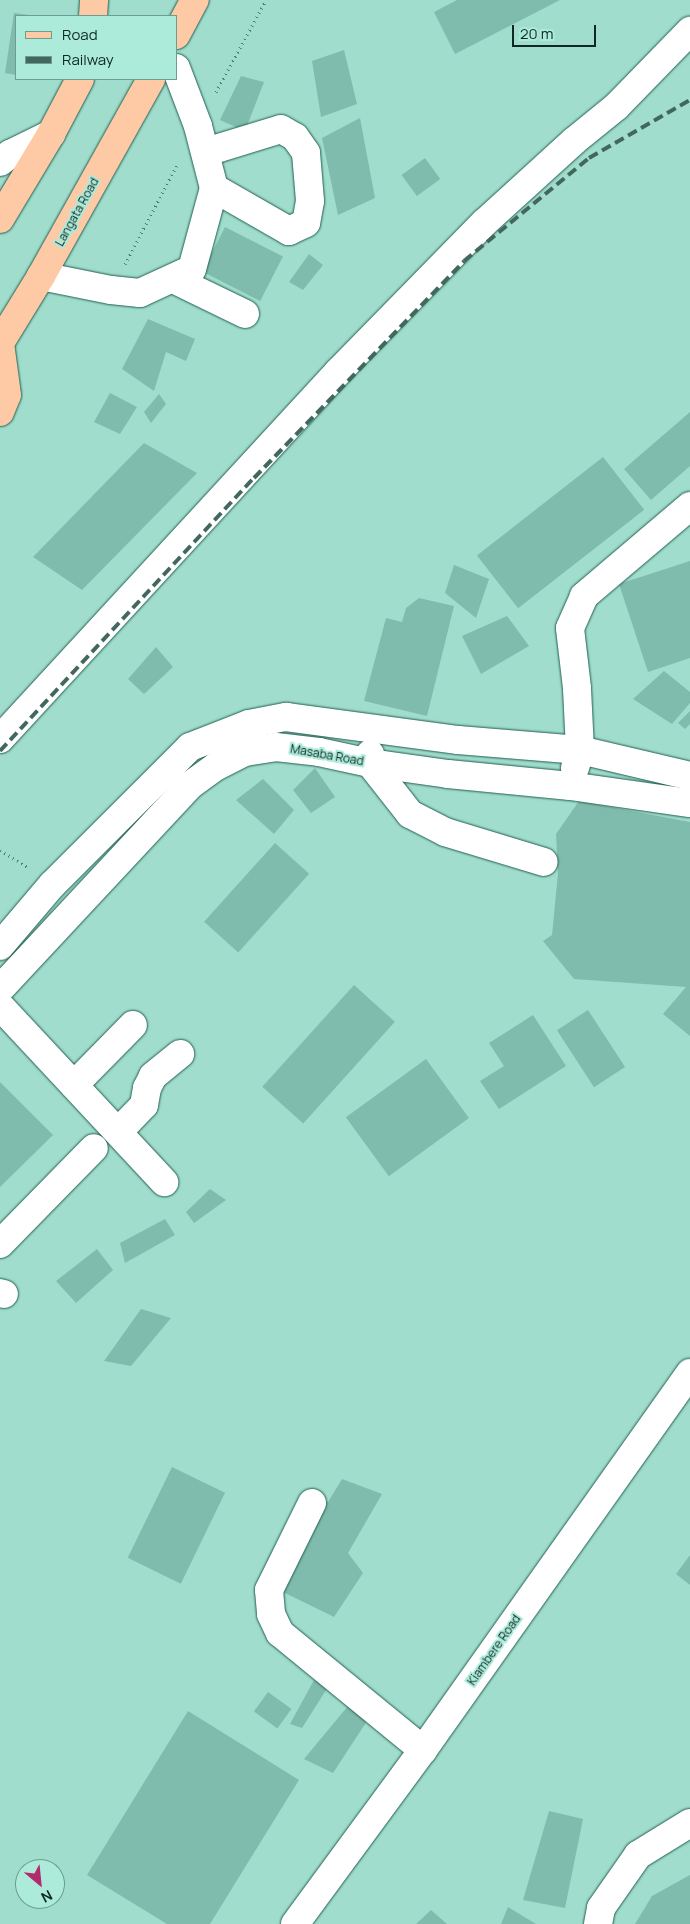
<!DOCTYPE html>
<style>
body{margin:0}
#map{position:relative;width:690px;height:1924px;overflow:hidden;background:#a0ddcd;font-family:Manrope,sans-serif}
div>[style]{position:absolute}
[style*='--x']{left:calc(var(--x)*1px);top:calc(var(--y)*1px);width:calc(var(--w)*1px);rotate:calc(var(--a)*1deg)}
.building>*{inset:0;background:#80bcad;transform-origin:0 0}
.path>*{height:3px;margin-top:-1.5px;transform-origin:0;background:repeating-linear-gradient(90deg,#527b71 0 1px,transparent 0 5px)}
.roads{filter:drop-shadow(0 0 1px #225f51) drop-shadow(0 0 1px #225f51)}
.minor>*{height:28px;margin:-14px;padding:0 14px;transform-origin:14px;border-radius:14px;background:#fff}
.major>*{height:28px;margin:-14px;padding:0 14px;transform-origin:14px;border-radius:14px;background:#fdcaa5}
.rail>*{height:4px;margin-top:-2px;transform-origin:0;background:repeating-linear-gradient(90deg,#42685e 0 10px,transparent 0 15px)}
span{translate:-50% -50%;white-space:nowrap;text-align:center;line-height:1.15;-webkit-text-stroke:4px #aceada;paint-order:stroke}
.street-label{font-size:12px;color:#0f2822}
.legend{position:absolute;left:15px;top:15px;width:162px;height:65px;box-sizing:border-box;background:#aceada;border:1px solid #6d9c90;margin:0;padding:6px 9px;list-style:none;font-size:15px;color:#0f2822}
.legend li{display:flex;align-items:center;gap:10px;height:25px}
.legend b{width:25px;border:1px solid #6d9c90}
.north{position:absolute;left:15px;top:1859px;width:50px;height:50px;box-sizing:border-box;background:#aceada;border:1px solid #6d9c90;border-radius:50%;rotate:152deg;font-size:14px;font-weight:700;line-height:20px;text-align:center;color:#0f2822}
.north::after{content:'';display:block;margin:auto;width:18px;height:22px;background:#b22a6c;clip-path:polygon(50% 0,100% 100%,50% 72%,0 100%)}
.scale{position:absolute;left:512px;top:25px;width:84px;height:22px;box-sizing:border-box;border:2px solid #0f2822;border-top:0;padding-left:6px;font-size:15px;line-height:18px;white-space:nowrap;color:#0f2822;-webkit-text-stroke:4px #aceada;paint-order:stroke}
</style>
<div id="map">
<div class="building">
<i style="clip-path:polygon(457px 0,560px 0,455px 54px,434px 12px)"></i>
<i style="clip-path:polygon(14px 13px,29px 15px,16px 16px,16px 75px,5px 73px)"></i>
<i style="clip-path:polygon(344px 50px,357px 104px,321px 117px,312px 61px)"></i>
<i style="clip-path:polygon(241px 76px,264px 82px,245px 131px,220px 120px)"></i>
<i style="clip-path:polygon(360px 118px,375px 198px,338px 215px,322px 138px)"></i>
<i style="left:425px;top:158px;width:26px;height:29px;rotate:54deg"></i>
<i style="left:225px;top:227px;width:65px;height:50px;rotate:27deg"></i>
<i style="clip-path:polygon(309px 254px,323px 265px,303px 290px,289px 282px)"></i>
<i style="clip-path:polygon(148px 319px,195px 339px,186px 361px,166px 352px,154px 391px,122px 369px)"></i>
<i style="clip-path:polygon(110px 393px,137px 407px,120px 434px,94px 422px)"></i>
<i style="clip-path:polygon(159px 394px,166px 404px,151px 423px,144px 412px)"></i>
<i style="clip-path:polygon(690px 412px,690px 466px,651px 500px,624px 469px)"></i>
<i style="clip-path:polygon(144px 443px,197px 473px,82px 590px,33px 557px)"></i>
<i style="left:603px;top:457px;width:67px;height:160px;rotate:52deg"></i>
<i style="clip-path:polygon(690px 561px,690px 658px,648px 672px,619px 584px)"></i>
<i style="clip-path:polygon(454px 565px,489px 579px,476px 618px,445px 593px)"></i>
<i style="clip-path:polygon(419px 598px,454px 606px,427px 716px,364px 701px,386px 618px,402px 622px,406px 608px)"></i>
<i style="clip-path:polygon(507px 616px,529px 646px,481px 674px,462px 636px)"></i>
<i style="clip-path:polygon(156px 647px,173px 667px,144px 694px,128px 679px)"></i>
<i style="clip-path:polygon(664px 671px,690px 692px,690px 703px,672px 724px,633px 699px)"></i>
<i style="clip-path:polygon(690px 711px,690px 724px,685px 729px,678px 723px)"></i>
<i style="clip-path:polygon(315px 768px,335px 797px,311px 813px,293px 790px)"></i>
<i style="clip-path:polygon(263px 779px,294px 810px,274px 834px,236px 800px)"></i>
<i style="clip-path:polygon(579px 801px,690px 822px,690px 1036px,663px 1014px,686px 987px,574px 979px,543px 941px,552px 935px,558px 873px,556px 834px)"></i>
<i style="left:275px;top:843px;width:46px;height:106px;rotate:42deg"></i>
<i style="left:354px;top:985px;width:55px;height:137px;rotate:42deg"></i>
<i style="left:588px;top:1010px;width:68px;height:37px;rotate:57deg"></i>
<i style="clip-path:polygon(533px 1015px,566px 1066px,499px 1109px,480px 1081px,504px 1066px,489px 1043px)"></i>
<i style="left:426px;top:1059px;width:73px;height:99px;rotate:54deg"></i>
<i style="clip-path:polygon(0 1082px,53px 1135px,0 1187px)"></i>
<i style="clip-path:polygon(210px 1189px,226px 1200px,194px 1223px,186px 1212px)"></i>
<i style="clip-path:polygon(165px 1219px,175px 1235px,125px 1263px,120px 1243px)"></i>
<i style="clip-path:polygon(97px 1249px,113px 1270px,76px 1303px,56px 1281px)"></i>
<i style="clip-path:polygon(141px 1309px,171px 1318px,131px 1366px,104px 1361px)"></i>
<i style="left:172px;top:1467px;width:59px;height:101px;rotate:26deg"></i>
<i style="clip-path:polygon(342px 1479px,382px 1494px,348px 1553px,363px 1573px,334px 1617px,281px 1591px,314px 1532px,307px 1529px,322px 1498px,328px 1502px)"></i>
<i style="clip-path:polygon(690px 1555px,690px 1585px,676px 1574px)"></i>
<i style="clip-path:polygon(314px 1680px,328px 1687px,302px 1728px,290px 1724px)"></i>
<i style="left:268px;top:1692px;width:29px;height:24px;rotate:36deg"></i>
<i style="clip-path:polygon(348px 1706px,369px 1718px,333px 1773px,304px 1759px)"></i>
<i style="clip-path:polygon(188px 1711px,299px 1780px,210px 1924px,167px 1924px,87px 1875px)"></i>
<i style="clip-path:polygon(549px 1811px,583px 1819px,565px 1908px,523px 1900px)"></i>
<i style="clip-path:polygon(690px 1875px,690px 1924px,635px 1924px,652px 1896px)"></i>
<i style="clip-path:polygon(508px 1907px,536px 1924px,501px 1924px)"></i>
<i style="clip-path:polygon(431px 1910px,447px 1924px,416px 1924px)"></i>
</div>
<div class="path">
<i style="--x:216;--y:92;--w:105;--a:-61.5"></i>
<i style="--x:125;--y:264;--w:114;--a:-62.3"></i>
<i style="--x:0;--y:850;--w:34;--a:32"></i>
</div>
<div class="roads">
<div class="minor">
<i style="--x:206;--y:152;--w:78;--a:-17"></i>
<i style="--x:281;--y:129;--w:16;--a:30"></i>
<i style="--x:295;--y:137;--w:19;--a:55"></i>
<i style="--x:306;--y:153;--w:48;--a:85.2"></i>
<i style="--x:310;--y:201;--w:22;--a:100"></i>
<i style="--x:306;--y:223;--w:19;--a:155"></i>
<i style="--x:289;--y:231;--w:86;--a:-150.2"></i>
<i style="--x:0;--y:162;--w:13;--a:-39"></i>
<i style="--x:10;--y:154;--w:46;--a:-26"></i>
<i style="--x:41;--y:276;--w:71;--a:11.3"></i>
<i style="--x:111;--y:290;--w:29;--a:6"></i>
<i style="--x:140;--y:293;--w:57;--a:-24.8"></i>
<i style="--x:192;--y:269;--w:84;--a:-74.8"></i>
<i style="--x:214;--y:188;--w:64;--a:-104.5"></i>
<i style="--x:198;--y:126;--w:62;--a:-110.8"></i>
<i style="--x:173;--y:279;--w:80;--a:25.9"></i>
<i style="--x:0;--y:739;--w:500;--a:-47.35"></i>
<i style="--x:339;--y:371;--w:207;--a:-45.6"></i>
<i style="--x:484;--y:223;--w:122;--a:-42.3"></i>
<i style="--x:574;--y:141;--w:55;--a:-39.1"></i>
<i style="--x:617;--y:106;--w:105;--a:-45.8"></i>
<i style="--x:370;--y:754;--w:9;--a:90"></i>
<i style="--x:370;--y:763;--w:65;--a:51.9"></i>
<i style="--x:410;--y:814;--w:39;--a:27"></i>
<i style="--x:445;--y:832;--w:103;--a:16.9"></i>
<i style="--x:575;--y:768;--w:19;--a:-74"></i>
<i style="--x:580;--y:750;--w:62;--a:-92.8"></i>
<i style="--x:577;--y:688;--w:60;--a:-96.7"></i>
<i style="--x:570;--y:628;--w:35;--a:-66"></i>
<i style="--x:584;--y:596;--w:139;--a:-40.3"></i>
<i style="--x:0;--y:946;--w:80;--a:-49.6"></i>
<i style="--x:52;--y:885;--w:195;--a:-45"></i>
<i style="--x:190;--y:747;--w:63;--a:-21.3"></i>
<i style="--x:249;--y:724;--w:38;--a:-11"></i>
<i style="--x:286;--y:717;--w:174;--a:7.6"></i>
<i style="--x:458;--y:740;--w:122;--a:4.7"></i>
<i style="--x:580;--y:750;--w:113;--a:13.3"></i>
<i style="--x:0;--y:989;--w:277;--a:-47"></i>
<i style="--x:189;--y:786;--w:34;--a:-36"></i>
<i style="--x:217;--y:766;--w:31;--a:-27"></i>
<i style="--x:245;--y:752;--w:31;--a:-9"></i>
<i style="--x:276;--y:747;--w:43;--a:6.6"></i>
<i style="--x:319;--y:752;--w:52;--a:12.2"></i>
<i style="--x:370;--y:763;--w:79;--a:8"></i>
<i style="--x:448;--y:774;--w:123;--a:5.6"></i>
<i style="--x:570;--y:786;--w:121;--a:8.1"></i>
<i style="--x:0;--y:1006;--w:241;--a:47"></i>
<i style="--x:74;--y:1085;--w:84;--a:-45.5"></i>
<i style="--x:118;--y:1132;--w:37;--a:-46"></i>
<i style="--x:144;--y:1105;--w:17;--a:-80"></i>
<i style="--x:147;--y:1088;--w:13;--a:-63"></i>
<i style="--x:153;--y:1076;--w:35;--a:-39"></i>
<i style="--x:0;--y:1244;--w:134;--a:-45.6"></i>
<i style="--x:0;--y:1293;--w:4;--a:14"></i>
<i style="--x:312;--y:1503;--w:97;--a:116.3"></i>
<i style="--x:269;--y:1590;--w:24;--a:85"></i>
<i style="--x:271;--y:1614;--w:21;--a:65"></i>
<i style="--x:280;--y:1633;--w:185;--a:39.3"></i>
<i style="--x:295;--y:1924;--w:216;--a:-53.7"></i>
<i style="--x:423;--y:1750;--w:462;--a:-54.7"></i>
<i style="--x:598;--y:1924;--w:16;--a:-79"></i>
<i style="--x:601;--y:1908;--w:65;--a:-55.1"></i>
<i style="--x:638;--y:1855;--w:61;--a:-31.6"></i>
</div>
<div class="major">
<i style="--x:93;--y:16;--w:16;--a:-86"></i>
<i style="--x:176;--y:35;--w:40;--a:-62"></i>
<i style="--x:0;--y:219;--w:99;--a:-59"></i>
<i style="--x:51;--y:134;--w:62;--a:-62.2"></i>
<i style="--x:0;--y:412;--w:18;--a:-68"></i>
<i style="--x:7;--y:395;--w:52;--a:-97.7"></i>
<i style="--x:0;--y:343;--w:79;--a:-58.5"></i>
<i style="--x:41;--y:276;--w:226;--a:-60.8"></i>
</div>
</div>
<div class="rail">
<i style="--x:0;--y:751;--w:373;--a:-47.1"></i>
<i style="--x:254;--y:478;--w:302;--a:-45.9"></i>
<i style="--x:464;--y:261;--w:162;--a:-39.5"></i>
<i style="--x:589;--y:158;--w:116;--a:-29.9"></i>
</div>
<div class="street-label">
<span style="left:77px;top:212px;rotate:-61deg">Langata Road</span>
<span style="left:327px;top:755px;rotate:10deg">Masaba Road</span>
<span style="left:494px;top:1650px;rotate:-55deg">Kiambere Road</span>
</div>
<ul class="legend">
<li><b style="height:6px;background:#fdcaa5"></b>Road</li>
<li><b style="height:6px;background:#42685e"></b>Railway</li>
</ul>
<div class="north">N</div>
<div class="scale">20 m</div>
</div>
